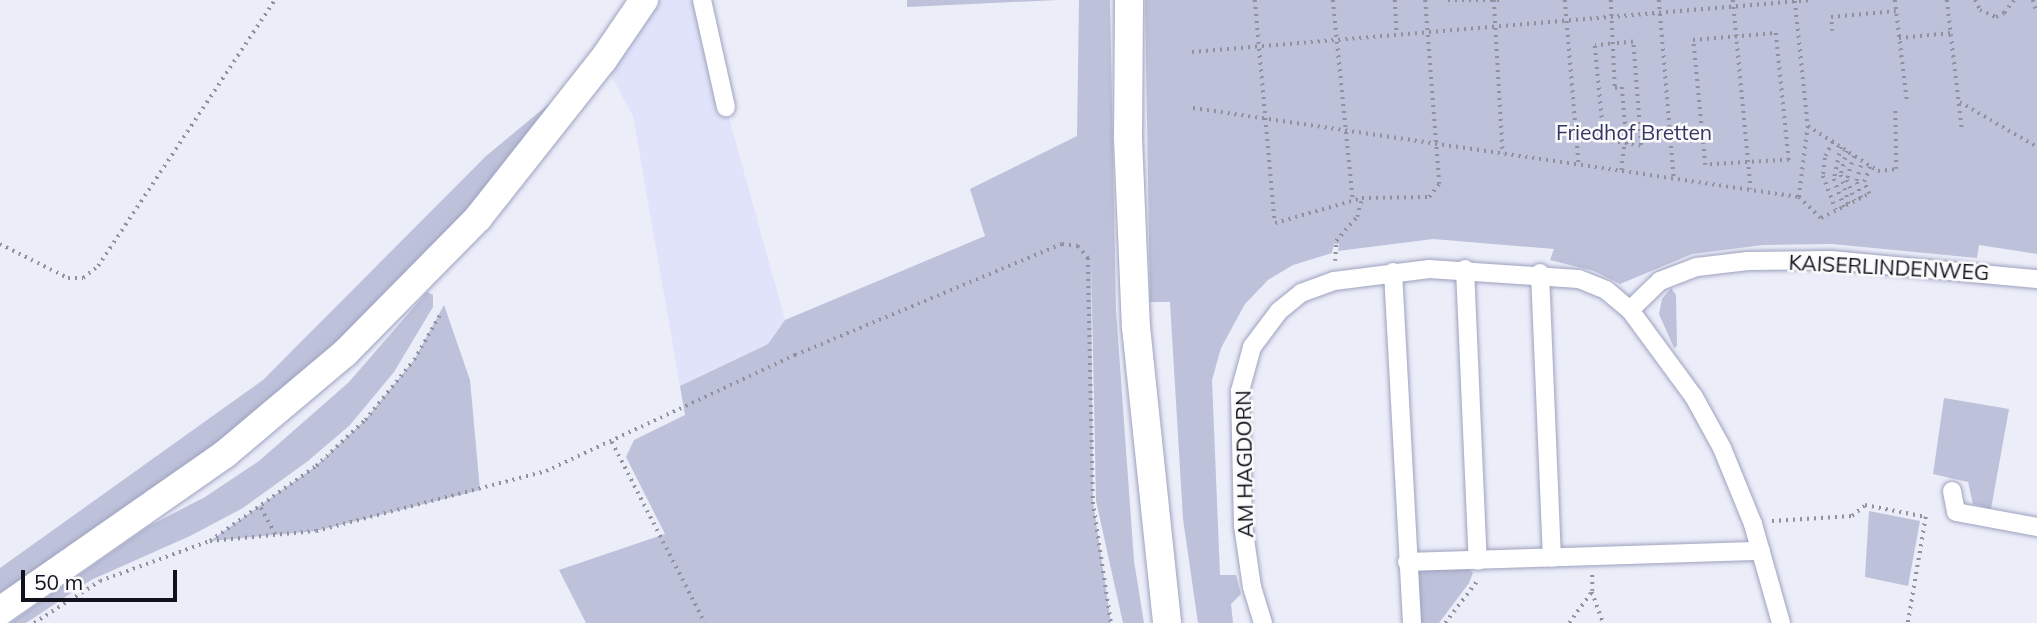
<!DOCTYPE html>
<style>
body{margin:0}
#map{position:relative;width:2037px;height:623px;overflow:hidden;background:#ebedf9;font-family:Mulish,sans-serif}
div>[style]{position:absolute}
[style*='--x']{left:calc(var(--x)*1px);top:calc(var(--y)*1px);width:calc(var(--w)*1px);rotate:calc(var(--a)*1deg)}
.built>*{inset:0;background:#e0e3fa}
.green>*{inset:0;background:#bdc1da}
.path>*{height:3.5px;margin-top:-1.75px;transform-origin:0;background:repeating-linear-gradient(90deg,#90919c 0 2px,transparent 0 7px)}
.roads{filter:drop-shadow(0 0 2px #9ea2bf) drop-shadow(0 0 2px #9ea2bf)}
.minor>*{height:18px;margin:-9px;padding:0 9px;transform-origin:9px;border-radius:9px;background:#fff}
.primary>*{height:28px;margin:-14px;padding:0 14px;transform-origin:14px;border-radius:14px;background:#fff}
span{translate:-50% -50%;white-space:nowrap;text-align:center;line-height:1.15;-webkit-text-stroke:5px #fbfbfb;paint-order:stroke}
.park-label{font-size:21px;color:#333664}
.street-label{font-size:21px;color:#11121c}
.scale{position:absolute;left:21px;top:570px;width:156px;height:32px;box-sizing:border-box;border:4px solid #11121c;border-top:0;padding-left:9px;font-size:21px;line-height:24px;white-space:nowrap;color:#11121c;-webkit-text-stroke:5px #fbfbfb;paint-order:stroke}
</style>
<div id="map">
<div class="built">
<i style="clip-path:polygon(656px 0,702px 0,726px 107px,785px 320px,768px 344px,680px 386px,633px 116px,608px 70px)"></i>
</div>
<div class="green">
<i style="clip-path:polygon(907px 0,1058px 0,907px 7px)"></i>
<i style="clip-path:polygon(1079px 0,1110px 0,1116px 310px,1134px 561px,1144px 623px,1123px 623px,1096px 501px,1091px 256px,1093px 502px,1111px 623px,586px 623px,559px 570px,665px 534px,626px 457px,634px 440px,685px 415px,680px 386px,768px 344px,785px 320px,985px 236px,970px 189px,1077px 136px)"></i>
<i style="clip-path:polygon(1145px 0,2037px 0,2037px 254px,1979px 245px,1977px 258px,1832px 244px,1763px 245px,1692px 254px,1620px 284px,1594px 271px,1550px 260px,1554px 249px,1433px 239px,1338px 251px,1339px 244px,1334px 244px,1332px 253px,1293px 265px,1268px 280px,1245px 304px,1221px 348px,1212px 380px,1220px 575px,1236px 575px,1241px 594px,1231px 604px,1233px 623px,1198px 623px,1183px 519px,1170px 302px,1150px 302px)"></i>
<i style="clip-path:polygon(555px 99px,495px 179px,359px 325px,258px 413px,167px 483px,0 593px,0 568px,263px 380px,486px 156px)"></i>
<i style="clip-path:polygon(1671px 288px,1676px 295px,1677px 346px,1674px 348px,1659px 314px,1662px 299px)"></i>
<i style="clip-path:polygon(427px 292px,433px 295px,433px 307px,394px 372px,350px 425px,308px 461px,243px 508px,190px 536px,91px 580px,26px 623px,10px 623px,149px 526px,205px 497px,259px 461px,349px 382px)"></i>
<i style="clip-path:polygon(444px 305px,470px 380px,480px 490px,316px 531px,210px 541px,316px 466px,365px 420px,414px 360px)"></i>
<i style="clip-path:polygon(1944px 398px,2009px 409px,1991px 509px,1973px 504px,1968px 482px,1933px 474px)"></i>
<i style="clip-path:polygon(1869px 511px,1920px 521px,1908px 586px,1865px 577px)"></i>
<i style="clip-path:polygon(1465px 565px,1473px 573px,1469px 583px,1439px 623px,1417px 623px,1415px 575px,1420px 568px)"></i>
</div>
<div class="path">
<i style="--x:1255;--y:0;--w:224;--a:84.9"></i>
<i style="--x:1275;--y:223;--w:91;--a:-16"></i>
<i style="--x:1362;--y:198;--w:67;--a:-0.9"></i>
<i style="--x:1429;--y:197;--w:16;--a:-52"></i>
<i style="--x:1439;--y:184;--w:185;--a:-94.4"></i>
<i style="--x:1333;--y:0;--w:201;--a:84.3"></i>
<i style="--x:1395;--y:0;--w:34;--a:87"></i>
<i style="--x:1448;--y:0;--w:52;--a:0"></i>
<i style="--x:1494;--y:0;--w:154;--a:86.7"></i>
<i style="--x:1565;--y:0;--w:166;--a:85.2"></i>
<i style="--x:1611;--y:0;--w:88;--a:87.4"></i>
<i style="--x:1615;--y:88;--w:7;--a:-8"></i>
<i style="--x:1622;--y:87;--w:58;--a:85.1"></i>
<i style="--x:1659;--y:0;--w:179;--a:85.2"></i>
<i style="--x:1733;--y:0;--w:190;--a:84.6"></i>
<i style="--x:1895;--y:0;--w:102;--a:83.2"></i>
<i style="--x:1947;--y:0;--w:130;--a:83.4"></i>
<i style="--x:1975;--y:0;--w:11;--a:63"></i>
<i style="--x:1980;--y:10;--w:17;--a:24"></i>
<i style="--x:1996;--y:17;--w:9;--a:-27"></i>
<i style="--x:2004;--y:13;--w:16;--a:-52"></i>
<i style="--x:2033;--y:0;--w:13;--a:72"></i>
<i style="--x:1795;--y:1;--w:126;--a:84.1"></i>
<i style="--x:1808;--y:126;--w:72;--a:97.2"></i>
<i style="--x:1832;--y:31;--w:14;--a:-94"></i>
<i style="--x:1831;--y:17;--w:65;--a:-5.3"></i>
<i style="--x:1776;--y:33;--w:128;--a:84.2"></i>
<i style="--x:1789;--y:160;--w:84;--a:176.6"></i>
<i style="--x:1705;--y:165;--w:126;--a:-95.5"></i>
<i style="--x:1693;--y:40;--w:83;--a:-4.8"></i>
<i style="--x:1899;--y:38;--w:52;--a:-5.5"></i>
<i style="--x:1610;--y:44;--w:15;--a:172"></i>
<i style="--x:1595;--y:46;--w:94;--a:84.5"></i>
<i style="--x:1604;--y:140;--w:37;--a:8"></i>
<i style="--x:1641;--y:145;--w:103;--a:-94.4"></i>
<i style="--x:1633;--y:42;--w:20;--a:174"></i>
<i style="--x:1192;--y:52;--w:621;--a:-4.8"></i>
<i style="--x:1960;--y:102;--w:89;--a:30.3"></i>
<i style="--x:1193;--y:108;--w:613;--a:8.35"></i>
<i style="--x:1799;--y:197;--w:30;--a:44"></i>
<i style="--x:1821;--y:218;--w:54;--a:-26.6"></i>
<i style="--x:1869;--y:194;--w:13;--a:-113"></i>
<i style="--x:1864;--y:182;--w:17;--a:-69"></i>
<i style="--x:1808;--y:126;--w:83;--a:32.7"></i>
<i style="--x:1878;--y:171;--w:18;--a:-6"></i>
<i style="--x:1896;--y:169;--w:62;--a:-90.9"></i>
<i style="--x:1833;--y:142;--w:18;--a:117"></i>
<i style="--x:1825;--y:158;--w:18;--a:96"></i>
<i style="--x:1823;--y:176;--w:36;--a:69"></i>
<i style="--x:1841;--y:147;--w:33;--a:102"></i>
<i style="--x:1834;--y:179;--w:30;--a:70"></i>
<i style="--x:1847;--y:151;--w:25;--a:104"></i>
<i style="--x:1841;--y:175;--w:30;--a:75"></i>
<i style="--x:1854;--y:156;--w:25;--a:106"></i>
<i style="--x:1847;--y:180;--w:22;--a:69"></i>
<i style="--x:1621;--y:170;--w:24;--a:-83"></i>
<i style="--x:1861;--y:198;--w:18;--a:-106"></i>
<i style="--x:1856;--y:181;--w:21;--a:-73"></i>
<i style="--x:0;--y:244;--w:76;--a:26.6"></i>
<i style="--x:68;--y:278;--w:15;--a:0"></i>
<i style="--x:83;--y:278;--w:19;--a:-39"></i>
<i style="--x:98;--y:266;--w:320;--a:-56.4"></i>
<i style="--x:1335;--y:261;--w:20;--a:-87"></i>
<i style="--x:1336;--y:241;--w:32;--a:-49"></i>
<i style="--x:1357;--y:217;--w:20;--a:-75"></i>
<i style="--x:612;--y:442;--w:203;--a:62.8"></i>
<i style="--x:261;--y:508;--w:33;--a:61"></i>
<i style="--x:1772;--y:521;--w:80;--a:-3.6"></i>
<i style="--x:1852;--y:516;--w:17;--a:-40"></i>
<i style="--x:1865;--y:505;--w:62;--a:11.1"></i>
<i style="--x:1926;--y:517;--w:108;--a:99.6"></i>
<i style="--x:210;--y:541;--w:106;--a:-5.4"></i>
<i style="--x:316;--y:531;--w:238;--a:-14.6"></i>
<i style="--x:546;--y:471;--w:275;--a:-25"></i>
<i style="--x:795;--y:355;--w:289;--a:-22.6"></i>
<i style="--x:1062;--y:244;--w:16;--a:7"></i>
<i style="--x:1078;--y:246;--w:16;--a:50"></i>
<i style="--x:1088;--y:258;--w:244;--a:88.8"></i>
<i style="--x:1093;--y:502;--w:122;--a:81.5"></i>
<i style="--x:1592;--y:592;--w:33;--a:70"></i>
<i style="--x:34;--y:623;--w:78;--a:-32.5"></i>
<i style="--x:100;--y:581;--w:117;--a:-20"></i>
<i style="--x:210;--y:541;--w:130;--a:-35.3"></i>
<i style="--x:316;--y:466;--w:67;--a:-43.2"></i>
<i style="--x:365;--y:420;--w:77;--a:-50.8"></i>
<i style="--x:414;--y:360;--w:54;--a:-60.1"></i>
<i style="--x:1445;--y:623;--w:54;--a:-52.5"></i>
<i style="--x:1569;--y:623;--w:39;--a:-54"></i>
<i style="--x:1592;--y:591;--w:18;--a:-90"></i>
</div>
<div class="roads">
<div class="minor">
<i style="--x:702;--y:0;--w:110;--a:77.4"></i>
<i style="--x:1465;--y:269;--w:292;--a:87.5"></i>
<i style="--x:1393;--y:272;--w:352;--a:86.9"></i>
<i style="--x:1540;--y:273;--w:285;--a:87.6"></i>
<i style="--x:1630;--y:310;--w:42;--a:-44"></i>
<i style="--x:1660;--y:281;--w:40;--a:-21"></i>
<i style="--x:1697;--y:267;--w:51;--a:-6.7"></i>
<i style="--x:1748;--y:261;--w:83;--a:-0.7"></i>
<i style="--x:1831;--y:260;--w:207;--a:5.3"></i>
<i style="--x:1952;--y:491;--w:21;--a:79"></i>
<i style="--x:1956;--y:512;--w:82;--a:10.5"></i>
<i style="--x:1407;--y:562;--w:354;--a:-1.8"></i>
<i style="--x:1263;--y:623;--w:38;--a:-107"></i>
<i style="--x:1252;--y:587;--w:63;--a:-98.3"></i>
<i style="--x:1243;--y:525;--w:134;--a:-91.3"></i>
<i style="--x:1240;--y:391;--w:46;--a:-74.7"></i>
<i style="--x:1252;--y:347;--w:45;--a:-53.1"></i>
<i style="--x:1279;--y:311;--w:28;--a:-39"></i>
<i style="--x:1301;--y:293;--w:35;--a:-20"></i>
<i style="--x:1334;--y:281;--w:96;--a:-7.2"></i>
<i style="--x:1429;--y:269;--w:150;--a:3.8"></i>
<i style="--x:1579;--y:279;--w:29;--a:22"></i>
<i style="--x:1606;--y:290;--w:31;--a:40"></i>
<i style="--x:1630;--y:310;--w:108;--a:53.7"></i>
<i style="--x:1694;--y:397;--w:58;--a:61.2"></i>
<i style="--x:1722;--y:448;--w:82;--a:67.8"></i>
<i style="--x:1753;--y:524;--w:103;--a:74.2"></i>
</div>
<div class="primary">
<i style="--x:1129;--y:0;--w:138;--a:90.4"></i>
<i style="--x:1128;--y:138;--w:189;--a:87.6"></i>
<i style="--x:1136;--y:327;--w:298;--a:84"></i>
<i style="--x:0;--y:611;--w:274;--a:-34.9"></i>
<i style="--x:225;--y:454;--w:157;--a:-40.1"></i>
<i style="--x:345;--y:353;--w:190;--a:-45.4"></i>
<i style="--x:478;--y:218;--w:201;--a:-51.7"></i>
<i style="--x:603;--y:60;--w:73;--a:-55.7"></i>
</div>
</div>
<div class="park-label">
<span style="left:1634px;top:132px">Friedhof Bretten</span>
</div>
<div class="street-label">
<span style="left:1889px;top:267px;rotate:3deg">KAISERLINDENWEG</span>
<span style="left:1244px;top:464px;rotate:-91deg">AM HAGDORN</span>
</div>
<div class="scale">50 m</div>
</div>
